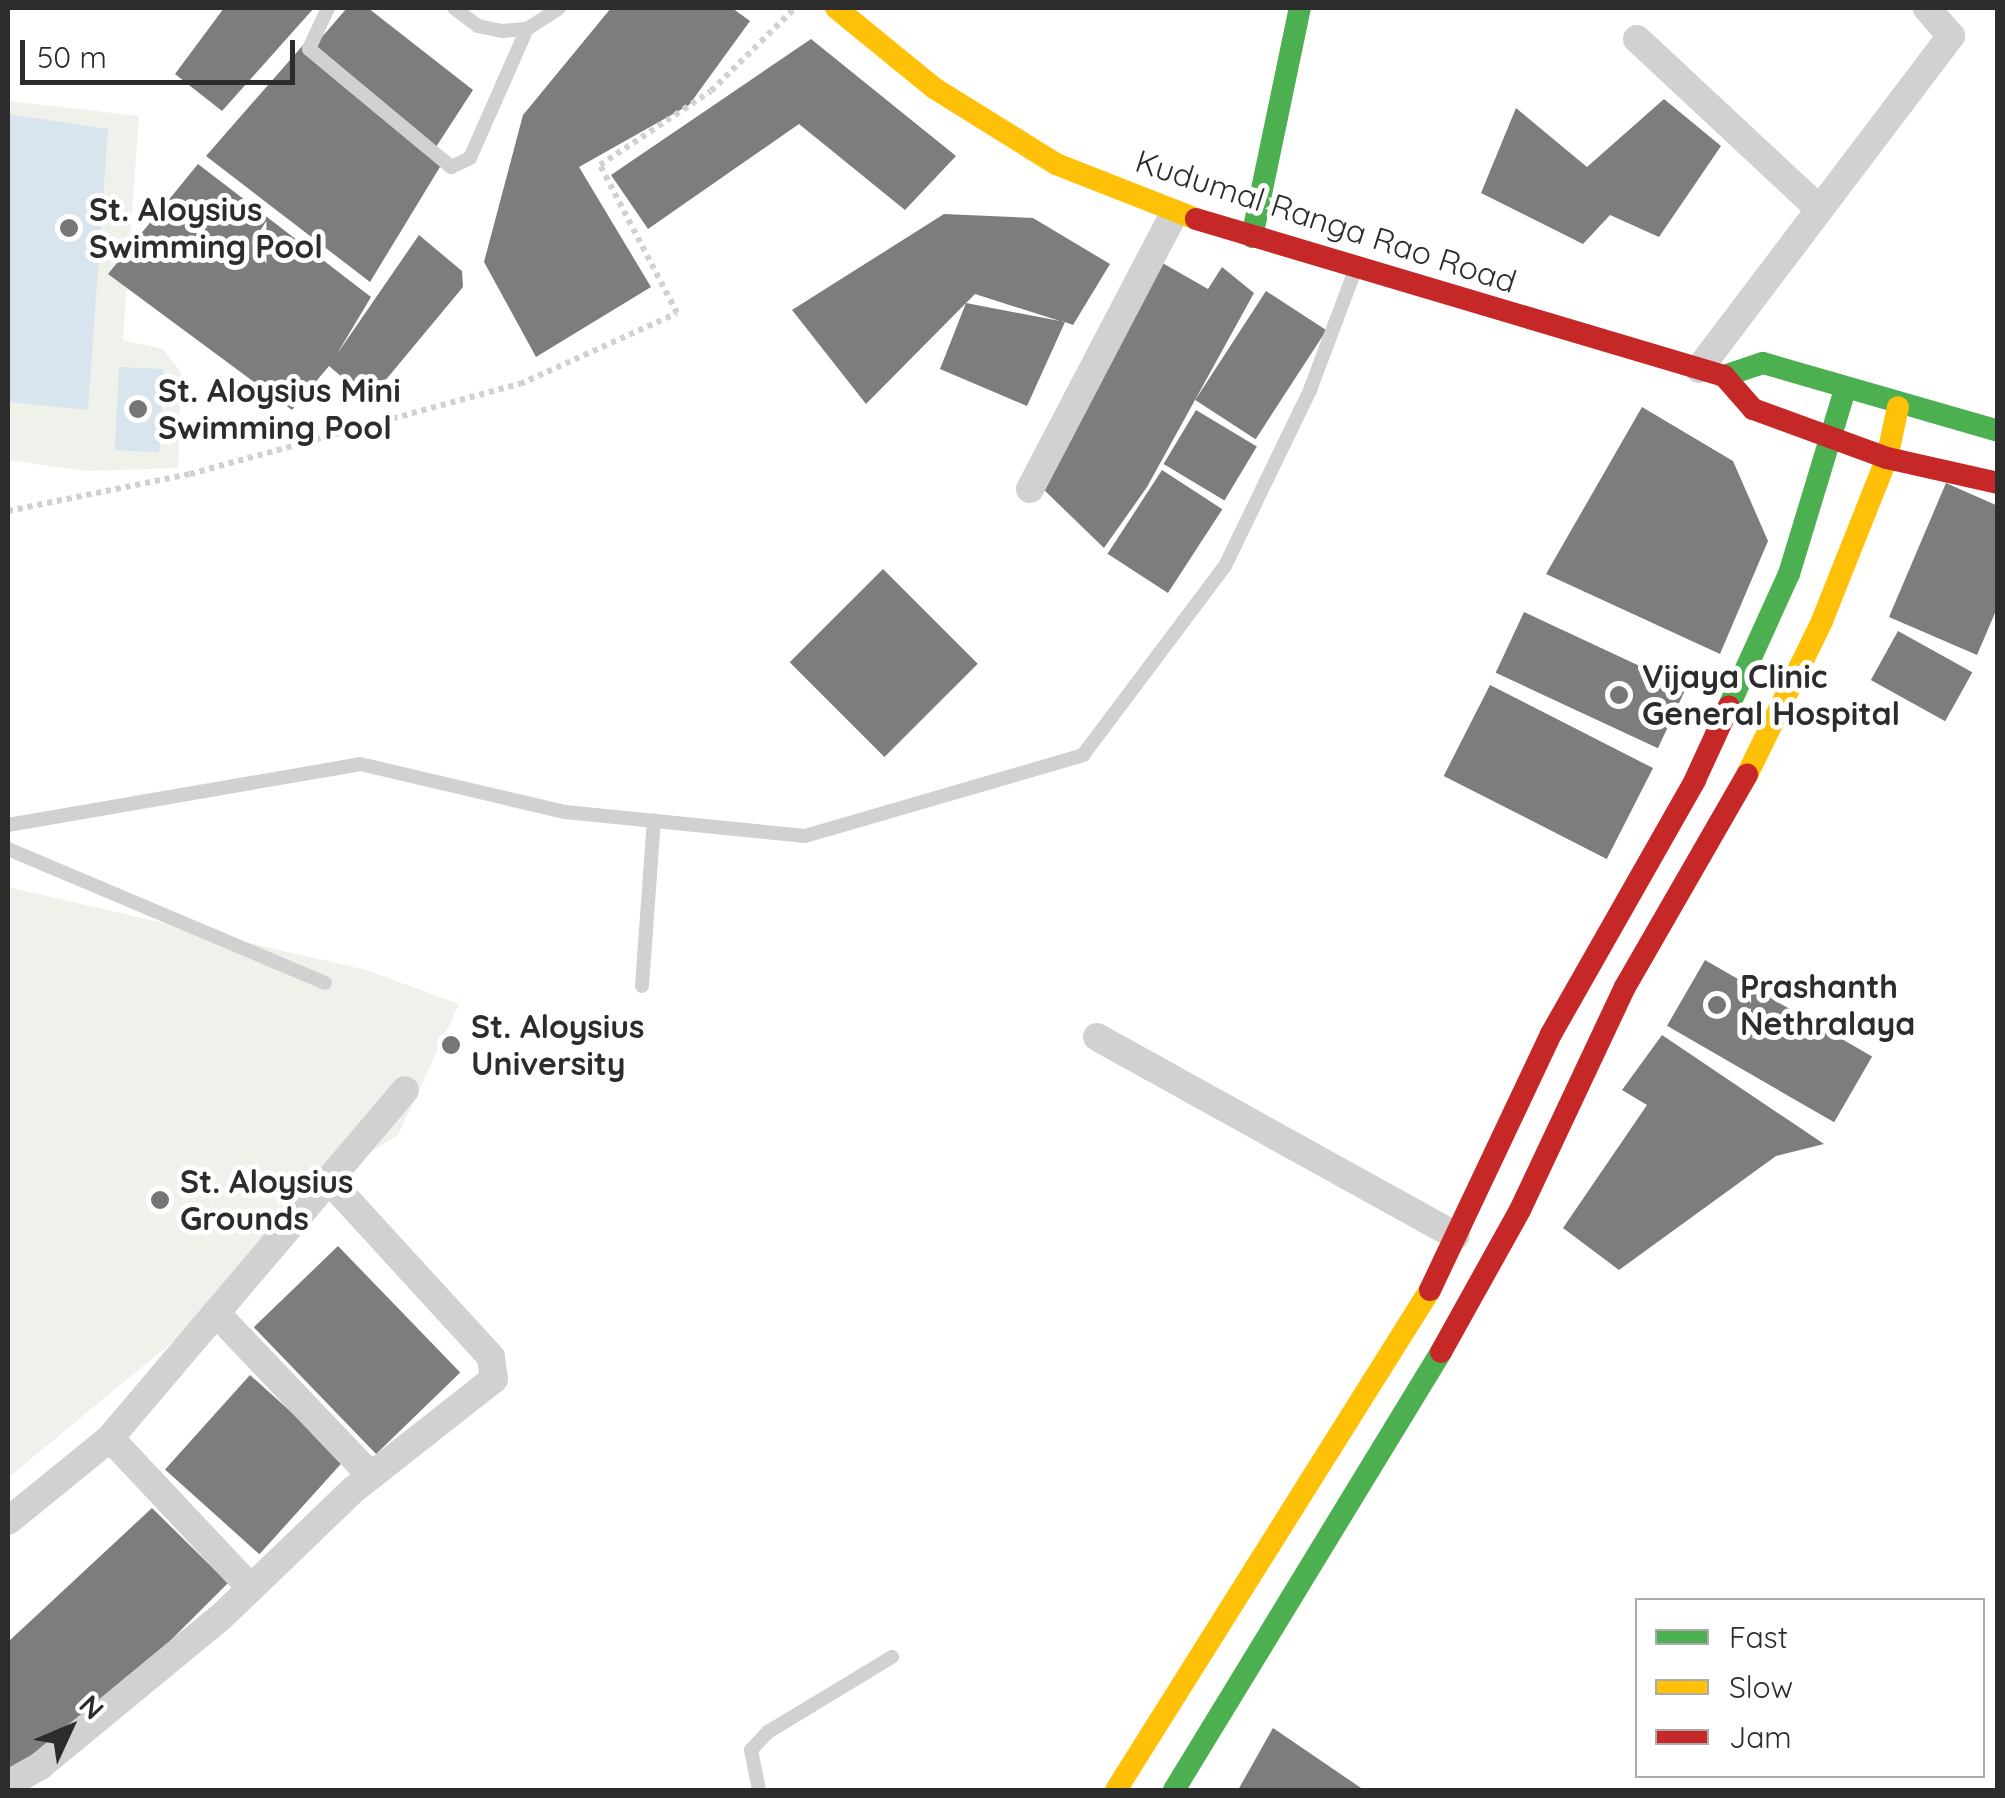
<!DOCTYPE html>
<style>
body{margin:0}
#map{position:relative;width:2005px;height:1798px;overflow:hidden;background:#fff;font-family:Quicksand,sans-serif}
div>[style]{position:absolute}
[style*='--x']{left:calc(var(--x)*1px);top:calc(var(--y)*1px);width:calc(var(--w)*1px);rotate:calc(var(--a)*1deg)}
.green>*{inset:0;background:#eef2eb}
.water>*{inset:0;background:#d8e4ee;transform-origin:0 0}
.building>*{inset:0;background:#7d7d7d;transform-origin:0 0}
.path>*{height:6px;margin-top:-3px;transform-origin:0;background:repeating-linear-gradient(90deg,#d1d1d1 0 5px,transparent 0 10px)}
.lane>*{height:14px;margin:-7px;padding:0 7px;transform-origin:7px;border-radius:7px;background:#d1d1d1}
.street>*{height:28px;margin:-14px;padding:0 14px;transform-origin:14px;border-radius:14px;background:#d1d1d1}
.fast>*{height:22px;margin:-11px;padding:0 11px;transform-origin:11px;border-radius:11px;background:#4caf50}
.slow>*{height:22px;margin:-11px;padding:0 11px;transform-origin:11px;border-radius:11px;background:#ffc107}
.jam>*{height:22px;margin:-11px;padding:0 11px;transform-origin:11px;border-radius:11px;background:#c62828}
.dots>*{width:28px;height:28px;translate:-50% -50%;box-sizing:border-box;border:5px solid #fff;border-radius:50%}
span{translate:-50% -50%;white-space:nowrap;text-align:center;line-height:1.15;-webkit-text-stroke:10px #fff;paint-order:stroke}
.poi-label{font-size:32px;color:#2c2c2c;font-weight:700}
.left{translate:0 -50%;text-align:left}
.street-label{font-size:32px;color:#2c2c2c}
.frame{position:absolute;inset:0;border:10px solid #2c2c2c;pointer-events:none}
.legend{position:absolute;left:1635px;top:1598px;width:350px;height:180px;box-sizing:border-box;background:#fff;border:2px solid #ababab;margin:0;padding:12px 18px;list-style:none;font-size:30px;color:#2c2c2c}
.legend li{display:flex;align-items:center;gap:20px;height:50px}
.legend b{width:50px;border:2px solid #ababab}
.north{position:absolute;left:20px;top:1678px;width:100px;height:100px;-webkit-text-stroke:8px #fff;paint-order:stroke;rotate:46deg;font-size:28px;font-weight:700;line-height:40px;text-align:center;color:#2c2c2c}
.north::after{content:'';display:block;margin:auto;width:35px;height:45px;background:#2c2c2c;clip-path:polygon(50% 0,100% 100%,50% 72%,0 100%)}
.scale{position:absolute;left:20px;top:40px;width:275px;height:45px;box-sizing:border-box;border:5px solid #2c2c2c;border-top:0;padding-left:12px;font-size:30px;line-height:35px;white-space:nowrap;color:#2c2c2c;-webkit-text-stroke:8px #fff;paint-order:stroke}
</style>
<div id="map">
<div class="green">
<i style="clip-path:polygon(8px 101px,139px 116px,123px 340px,163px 349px,181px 372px,178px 468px,86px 471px,8px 460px)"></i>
<i style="clip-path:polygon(8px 887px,366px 970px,459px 1004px,398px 1135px,343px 1169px,211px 1310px,8px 1478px)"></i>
</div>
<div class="water">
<i style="clip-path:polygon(8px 114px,108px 129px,88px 410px,8px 402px)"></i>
<i style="left:119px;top:367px;width:45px;height:83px;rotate:3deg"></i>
</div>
<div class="building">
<i style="clip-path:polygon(224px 8px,314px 8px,222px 111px,175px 74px)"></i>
<i style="clip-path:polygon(347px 8px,368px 8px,473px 90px,436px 147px,315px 45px)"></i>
<i style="clip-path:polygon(611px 8px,732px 8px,750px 21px,689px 105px,579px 167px,651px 287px,536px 357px,484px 262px,523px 115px)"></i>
<i style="clip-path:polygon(811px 39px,956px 156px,905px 210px,799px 124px,648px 229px,611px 175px)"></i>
<i style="clip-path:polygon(304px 44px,443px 162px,370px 282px,206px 156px)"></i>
<i style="clip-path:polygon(1664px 99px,1721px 146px,1659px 237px,1610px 215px,1583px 244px,1481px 193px,1516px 108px,1587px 167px)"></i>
<i style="clip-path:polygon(198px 164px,371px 297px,337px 354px,419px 235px,462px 271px,463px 287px,369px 400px,329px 366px,292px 410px,108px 274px)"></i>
<i style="clip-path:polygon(evenodd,944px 214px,1033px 218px,1110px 264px,1073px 325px,1065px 322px,1027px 406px,940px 369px,966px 303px,866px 404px,792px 310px,944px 214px,975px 294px,1063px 322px,1065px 322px,966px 303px,975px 294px)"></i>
<i style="clip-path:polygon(1159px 261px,1208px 289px,1222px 267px,1254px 293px,1147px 487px,1104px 548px,1041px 487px)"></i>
<i style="left:1266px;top:291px;width:72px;height:130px;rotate:33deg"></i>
<i style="clip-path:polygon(1642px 407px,1733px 461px,1768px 541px,1720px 654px,1546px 574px)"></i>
<i style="left:1196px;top:410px;width:71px;height:63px;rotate:31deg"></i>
<i style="left:1162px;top:470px;width:72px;height:100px;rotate:33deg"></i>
<i style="clip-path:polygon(1946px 483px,1998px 506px,1998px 606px,1977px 655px,1889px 617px)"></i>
<i style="left:883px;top:569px;width:134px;height:132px;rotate:45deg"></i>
<i style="left:1524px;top:612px;width:179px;height:67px;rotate:25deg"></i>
<i style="left:1898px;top:631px;width:85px;height:56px;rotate:29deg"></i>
<i style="left:1490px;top:685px;width:183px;height:102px;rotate:27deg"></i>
<i style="left:1705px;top:960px;width:193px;height:76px;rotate:30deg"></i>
<i style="clip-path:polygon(1662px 1035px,1824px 1144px,1776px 1156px,1619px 1270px,1563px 1228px,1647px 1105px,1622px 1090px)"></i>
<i style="left:338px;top:1246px;width:176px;height:117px;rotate:46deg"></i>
<i style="left:250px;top:1375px;width:127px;height:127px;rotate:42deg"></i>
<i style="clip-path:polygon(152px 1508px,228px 1583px,125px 1686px,8px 1774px,8px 1642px)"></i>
<i style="clip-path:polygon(1273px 1728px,1364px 1790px,1238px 1790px)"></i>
</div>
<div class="path">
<i style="--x:8;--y:511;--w:186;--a:-11.5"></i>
<i style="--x:190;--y:474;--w:342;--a:-15.3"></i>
<i style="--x:520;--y:384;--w:172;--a:-24.3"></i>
<i style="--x:677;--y:313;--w:167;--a:-117.5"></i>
<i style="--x:600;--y:165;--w:133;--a:-33.7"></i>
<i style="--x:711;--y:91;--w:118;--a:-44.7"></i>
</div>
<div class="lane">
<i style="--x:328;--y:8;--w:45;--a:114.9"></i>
<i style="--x:309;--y:49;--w:185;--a:39.7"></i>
<i style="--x:451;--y:167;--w:21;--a:-25"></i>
<i style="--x:470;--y:158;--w:141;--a:-66.2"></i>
<i style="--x:454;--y:8;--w:30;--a:37"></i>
<i style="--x:478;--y:26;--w:25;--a:12"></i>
<i style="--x:502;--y:31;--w:25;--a:-5"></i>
<i style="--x:527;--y:29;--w:38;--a:-33"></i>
<i style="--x:8;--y:825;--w:357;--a:-9.8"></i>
<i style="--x:360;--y:764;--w:211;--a:13.2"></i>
<i style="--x:565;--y:812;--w:241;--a:5.7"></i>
<i style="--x:805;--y:836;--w:290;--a:-16.2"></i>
<i style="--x:1083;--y:755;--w:236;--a:-53.1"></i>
<i style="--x:1225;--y:566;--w:195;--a:-64.2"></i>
<i style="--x:1310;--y:390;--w:128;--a:-69.4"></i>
<i style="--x:8;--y:849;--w:344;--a:22.9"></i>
<i style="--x:642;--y:986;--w:166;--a:-85.9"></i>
<i style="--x:759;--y:1790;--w:41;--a:-101.3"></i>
<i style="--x:751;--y:1750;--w:25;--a:-47"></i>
<i style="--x:768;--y:1732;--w:145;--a:-31.2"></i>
</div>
<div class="street">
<i style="--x:1637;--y:39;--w:246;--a:43"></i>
<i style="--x:1699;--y:369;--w:418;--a:-52.9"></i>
<i style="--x:1951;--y:36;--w:37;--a:-131"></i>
<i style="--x:1030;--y:489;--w:311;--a:-62.4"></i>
<i style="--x:1097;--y:1037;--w:410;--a:29"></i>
<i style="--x:216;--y:1313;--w:225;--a:46.4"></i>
<i style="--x:110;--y:1438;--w:206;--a:46.8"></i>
<i style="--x:8;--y:1521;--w:132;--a:-39.1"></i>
<i style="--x:110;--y:1438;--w:456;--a:-49.7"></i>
<i style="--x:8;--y:1784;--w:37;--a:-29"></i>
<i style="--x:40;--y:1766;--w:236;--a:-39.5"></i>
<i style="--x:222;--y:1616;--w:182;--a:-43.9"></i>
<i style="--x:353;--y:1490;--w:179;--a:-38.2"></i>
<i style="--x:494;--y:1379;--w:22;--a:-98"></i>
<i style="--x:491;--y:1357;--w:240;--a:-132.5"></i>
</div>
<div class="fast">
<i style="--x:1252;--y:237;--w:234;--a:-78.2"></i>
<i style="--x:1724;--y:376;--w:41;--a:-18.4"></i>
<i style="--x:1763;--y:363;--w:245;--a:16.1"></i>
<i style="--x:1729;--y:706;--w:145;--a:-65.6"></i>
<i style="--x:1789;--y:574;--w:192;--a:-73.1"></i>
<i style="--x:1174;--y:1790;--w:513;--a:-58.63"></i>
</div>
<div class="slow">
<i style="--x:836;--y:8;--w:127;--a:39.2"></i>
<i style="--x:934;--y:88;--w:144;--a:31.9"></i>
<i style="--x:1056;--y:164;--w:150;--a:21.4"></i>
<i style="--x:1747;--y:775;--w:171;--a:-64"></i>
<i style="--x:1822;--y:621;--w:175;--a:-68.3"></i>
<i style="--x:1887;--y:458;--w:52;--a:-77.8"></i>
<i style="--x:1116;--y:1790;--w:590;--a:-57.87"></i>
</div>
<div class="jam">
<i style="--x:1196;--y:219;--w:551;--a:16.56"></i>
<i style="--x:1724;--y:376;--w:44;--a:48.7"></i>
<i style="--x:1753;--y:409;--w:143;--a:20.1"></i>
<i style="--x:1887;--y:458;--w:114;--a:12.7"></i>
<i style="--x:1430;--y:1290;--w:283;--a:-64.7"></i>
<i style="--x:1551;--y:1034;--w:292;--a:-60.4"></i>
<i style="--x:1695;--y:780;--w:81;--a:-65.3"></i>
<i style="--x:1441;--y:1352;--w:162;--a:-60.9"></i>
<i style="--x:1520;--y:1210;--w:246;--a:-64.8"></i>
<i style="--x:1625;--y:987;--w:245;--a:-60.1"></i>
</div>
<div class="dots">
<i style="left:69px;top:228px;background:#767676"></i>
<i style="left:138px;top:409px;background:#767676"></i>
<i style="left:1619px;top:695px;background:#767676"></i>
<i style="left:1717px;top:1005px;background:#767676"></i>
<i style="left:451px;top:1045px;background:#767676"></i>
<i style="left:160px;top:1200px;background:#767676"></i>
</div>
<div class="poi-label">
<span class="left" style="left:89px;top:228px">St. Aloysius<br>Swimming Pool</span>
<span class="left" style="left:158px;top:409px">St. Aloysius Mini<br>Swimming Pool</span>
<span class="left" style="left:1642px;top:695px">Vijaya Clinic<br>General Hospital</span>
<span class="left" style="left:1740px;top:1005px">Prashanth<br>Nethralaya</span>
<span class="left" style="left:471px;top:1045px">St. Aloysius<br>University</span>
<span class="left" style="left:180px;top:1200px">St. Aloysius<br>Grounds</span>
</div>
<div class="street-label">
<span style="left:1326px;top:221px;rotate:18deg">Kudumal Ranga Rao Road</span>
</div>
<div class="frame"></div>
<ul class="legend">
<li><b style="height:12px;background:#4caf50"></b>Fast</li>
<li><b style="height:12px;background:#ffc107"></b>Slow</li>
<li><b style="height:12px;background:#c62828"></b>Jam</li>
</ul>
<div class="north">N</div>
<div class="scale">50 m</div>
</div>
